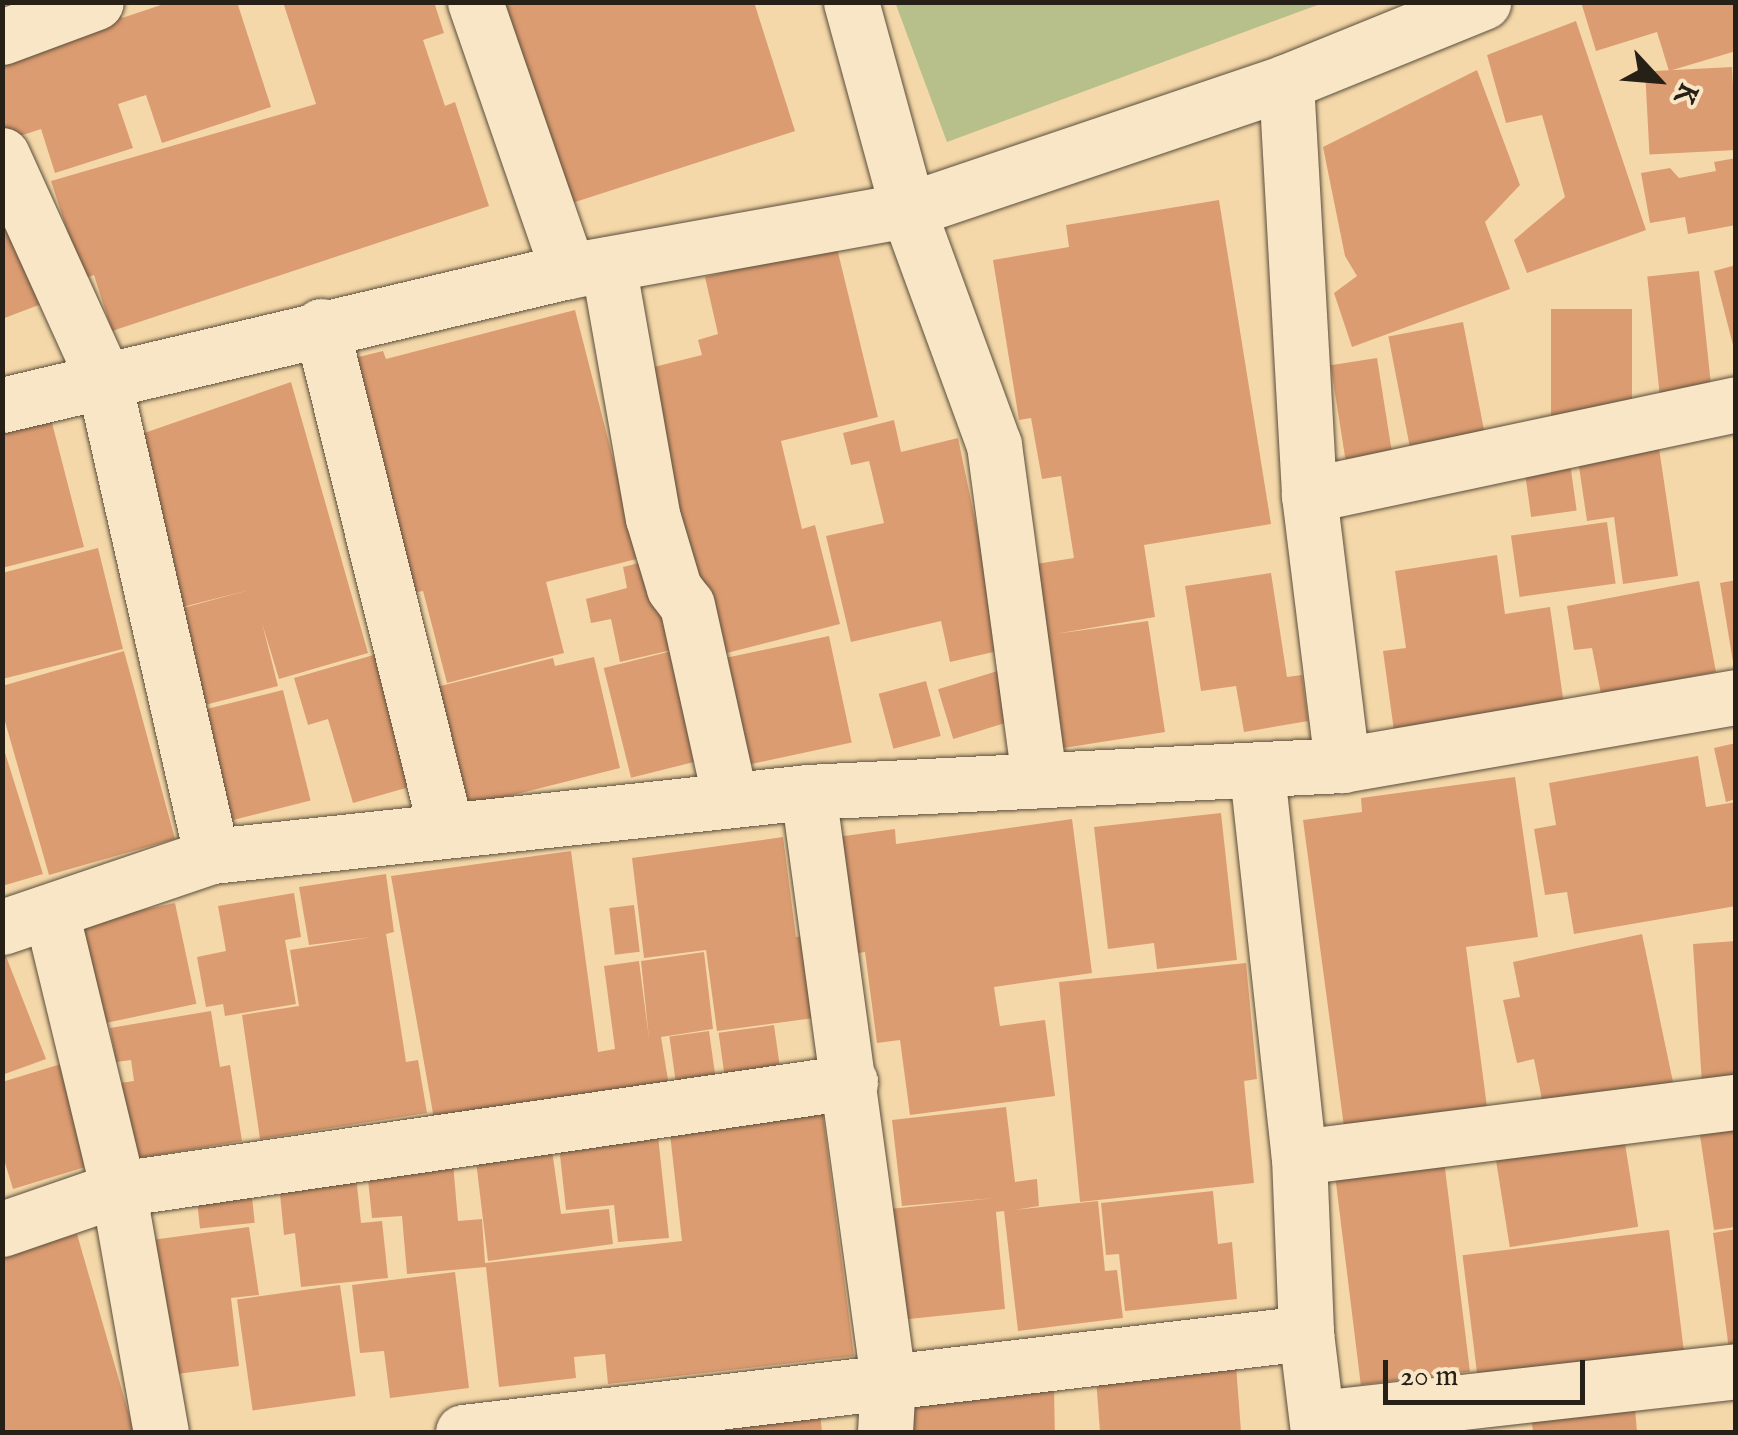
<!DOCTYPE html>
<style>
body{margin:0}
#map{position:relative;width:1738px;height:1435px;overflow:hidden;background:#f5d8a9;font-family:"IM FELL English",serif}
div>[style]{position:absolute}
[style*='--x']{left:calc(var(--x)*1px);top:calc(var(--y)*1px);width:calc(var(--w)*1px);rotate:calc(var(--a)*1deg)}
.green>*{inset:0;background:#b7c08b}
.building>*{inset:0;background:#dc9c71;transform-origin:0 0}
.roads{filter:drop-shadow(0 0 2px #5a4e3b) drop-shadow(0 0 2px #5a4e3b)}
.minor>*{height:55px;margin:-27.5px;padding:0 27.5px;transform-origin:27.5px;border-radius:27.5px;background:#f8e6c7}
span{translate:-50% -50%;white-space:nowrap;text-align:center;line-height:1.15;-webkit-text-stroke:8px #f8e6c7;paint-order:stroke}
.frame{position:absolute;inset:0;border:5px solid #272016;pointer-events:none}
.north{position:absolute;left:1608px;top:30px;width:100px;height:100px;-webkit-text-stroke:8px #f8e6c7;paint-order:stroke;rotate:116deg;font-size:28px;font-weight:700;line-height:40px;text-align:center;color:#272016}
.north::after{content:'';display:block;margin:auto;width:35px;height:45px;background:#272016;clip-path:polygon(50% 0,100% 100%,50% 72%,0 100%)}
.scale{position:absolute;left:1383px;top:1360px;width:202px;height:45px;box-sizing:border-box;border:5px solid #272016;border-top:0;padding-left:12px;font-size:30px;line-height:35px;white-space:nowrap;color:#272016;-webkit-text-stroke:8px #f8e6c7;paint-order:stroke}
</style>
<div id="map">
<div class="green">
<i style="clip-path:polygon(895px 2px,1323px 2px,1323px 3px,947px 142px)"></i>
</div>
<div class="building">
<i style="clip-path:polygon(170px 2px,237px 2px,271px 107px,162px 143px,146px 95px,118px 104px,133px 148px,55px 173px,41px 129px,2px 142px,2px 48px,118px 10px,122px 18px)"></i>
<i style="clip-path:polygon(283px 2px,434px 2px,444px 33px,423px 40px,445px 106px,455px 102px,489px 206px,112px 331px,94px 275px,83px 279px,51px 181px,316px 104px)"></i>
<i style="clip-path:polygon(505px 2px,754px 2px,795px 131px,569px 204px)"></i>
<i style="clip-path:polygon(1581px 2px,1736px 2px,1736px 51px,1669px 71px,1657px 32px,1596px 51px)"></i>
<i style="clip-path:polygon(1576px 21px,1646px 230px,1527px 273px,1514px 240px,1565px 197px,1542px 115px,1506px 123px,1487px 55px)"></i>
<i style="left:1732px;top:67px;width:83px;height:87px;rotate:87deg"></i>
<i style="clip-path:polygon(1477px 70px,1520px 185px,1485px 222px,1510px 289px,1352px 347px,1334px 293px,1357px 276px,1345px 256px,1323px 147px)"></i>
<i style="clip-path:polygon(1736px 158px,1736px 225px,1688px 234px,1685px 217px,1650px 223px,1641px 173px,1670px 168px,1679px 178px,1716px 171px,1714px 162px)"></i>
<i style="clip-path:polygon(2px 189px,44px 303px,2px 319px)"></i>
<i style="clip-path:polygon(1219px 200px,1271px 524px,1144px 545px,1155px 617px,1055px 634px,1148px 621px,1165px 732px,1057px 749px,1036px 564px,1074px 558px,1061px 476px,1042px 479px,1031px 418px,1019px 420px,993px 260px,1069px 247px,1066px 225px)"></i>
<i style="clip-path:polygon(836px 244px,878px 417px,781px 441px,802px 529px,815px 525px,840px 624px,711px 657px,646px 369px,702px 355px,698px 340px,718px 334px,705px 277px)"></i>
<i style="clip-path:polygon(1736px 265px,1736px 349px,1734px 349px,1714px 271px)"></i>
<i style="left:1699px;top:271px;width:121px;height:52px;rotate:84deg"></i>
<i style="left:1551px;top:309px;width:81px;height:109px"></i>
<i style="clip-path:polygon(575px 310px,619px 482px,637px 477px,656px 554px,546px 582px,564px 653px,447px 683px,423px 591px,412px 593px,338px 362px,383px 351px,386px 359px)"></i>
<i style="left:1463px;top:322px;width:111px;height:76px;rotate:79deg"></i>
<i style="left:1377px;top:358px;width:97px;height:47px;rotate:81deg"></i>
<i style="clip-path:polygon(291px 382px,368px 653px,279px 679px,262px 623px,278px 686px,197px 707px,172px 611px,253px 589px,175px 609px,127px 439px)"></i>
<i style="clip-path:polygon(51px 419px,84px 547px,2px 568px,2px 432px)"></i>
<i style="clip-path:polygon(894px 420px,901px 452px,958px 438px,1002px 650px,950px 662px,941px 621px,851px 642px,826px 536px,884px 523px,869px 461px,851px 465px,843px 433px)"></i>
<i style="clip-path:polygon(1659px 448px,1678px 576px,1623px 584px,1614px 517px,1587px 521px,1578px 460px)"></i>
<i style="left:1570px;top:463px;width:48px;height:46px;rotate:82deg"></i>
<i style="left:1607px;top:522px;width:62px;height:97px;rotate:82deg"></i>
<i style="clip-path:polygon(98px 548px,123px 649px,2px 679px,2px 573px)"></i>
<i style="clip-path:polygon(1497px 555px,1505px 614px,1550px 607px,1564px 705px,1394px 731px,1383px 651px,1406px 648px,1395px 571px)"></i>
<i style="clip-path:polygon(663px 557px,654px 609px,683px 601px,693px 645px,620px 662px,611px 619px,591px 623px,586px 599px,627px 588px,623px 567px)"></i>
<i style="clip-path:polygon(1271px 573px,1287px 677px,1302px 675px,1308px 721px,1244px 732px,1236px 686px,1201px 691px,1185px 586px)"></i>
<i style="clip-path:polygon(1736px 580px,1736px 662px,1733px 662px,1720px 583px)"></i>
<i style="clip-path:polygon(1699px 581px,1716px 672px,1601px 694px,1592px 648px,1574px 650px,1567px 606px)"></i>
<i style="left:829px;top:636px;width:109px;height:123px;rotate:78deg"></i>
<i style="left:692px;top:646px;width:113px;height:91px;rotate:76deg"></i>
<i style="clip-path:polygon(124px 651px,175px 839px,49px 875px,2px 711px,2px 686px)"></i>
<i style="clip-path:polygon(377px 654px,427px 782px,353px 803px,328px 719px,308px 725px,294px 678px)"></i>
<i style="clip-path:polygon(594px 657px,620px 768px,462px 808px,420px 691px,553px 658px,555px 666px)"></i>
<i style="left:1004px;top:669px;width:52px;height:69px;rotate:73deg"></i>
<i style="left:926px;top:681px;width:57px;height:49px;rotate:75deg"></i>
<i style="left:283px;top:690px;width:114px;height:88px;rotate:76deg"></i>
<i style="clip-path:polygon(2px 743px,43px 874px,2px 886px)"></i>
<i style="clip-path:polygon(1736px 743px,1736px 799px,1726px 802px,1714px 748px)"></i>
<i style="clip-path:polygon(1698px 756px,1706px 807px,1736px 802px,1736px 906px,1574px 934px,1567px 892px,1545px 895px,1534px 829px,1556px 825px,1549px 783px)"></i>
<i style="clip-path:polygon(1515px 777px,1538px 937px,1466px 947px,1487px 1107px,1344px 1127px,1303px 820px,1362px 812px,1361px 798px)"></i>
<i style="clip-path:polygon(1221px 813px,1237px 960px,1157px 969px,1154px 943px,1108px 949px,1094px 827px)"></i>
<i style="clip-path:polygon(1072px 819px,1092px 973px,994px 987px,1000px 1026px,1045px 1020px,1055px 1096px,910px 1115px,900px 1040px,877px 1043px,865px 952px,845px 955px,830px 838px,895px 829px,896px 844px)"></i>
<i style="clip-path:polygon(783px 837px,796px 937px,818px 934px,829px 1016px,717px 1031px,706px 950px,644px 958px,632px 858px)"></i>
<i style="clip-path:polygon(571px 851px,598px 1052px,615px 1049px,604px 966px,639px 961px,649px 1039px,641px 961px,704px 952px,713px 1029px,661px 1037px,669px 1086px,434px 1119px,391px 876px)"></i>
<i style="clip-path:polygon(386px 874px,394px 932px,386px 934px,406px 1062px,418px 1060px,427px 1113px,260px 1139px,242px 1015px,299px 1006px,290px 950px,372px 937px,309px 945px,299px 887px)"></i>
<i style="clip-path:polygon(294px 893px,301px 937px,285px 940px,296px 1004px,225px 1016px,223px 1004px,206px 1007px,197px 957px,226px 951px,218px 906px)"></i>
<i style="left:175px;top:903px;width:103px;height:105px;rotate:78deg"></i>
<i style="left:634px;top:905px;width:47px;height:25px;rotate:83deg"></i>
<i style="clip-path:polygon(1642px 934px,1673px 1082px,1544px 1110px,1534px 1059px,1517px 1063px,1503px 1000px,1520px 997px,1513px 962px)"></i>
<i style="clip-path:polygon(1736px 941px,1736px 1081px,1702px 1084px,1693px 944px)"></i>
<i style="clip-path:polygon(2px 946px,46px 1059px,2px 1075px)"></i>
<i style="clip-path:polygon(1246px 963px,1257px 1079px,1244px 1081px,1254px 1183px,1080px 1202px,1059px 982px)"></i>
<i style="clip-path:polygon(211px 1011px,220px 1067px,230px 1065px,242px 1141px,134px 1159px,120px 1083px,134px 1081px,131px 1060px,116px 1062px,110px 1028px)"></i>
<i style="left:774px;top:1025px;width:45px;height:56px;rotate:82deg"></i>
<i style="left:709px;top:1031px;width:49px;height:40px;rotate:82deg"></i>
<i style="clip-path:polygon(74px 1060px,105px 1161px,13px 1189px,2px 1153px,2px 1082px)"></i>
<i style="clip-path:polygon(1006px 1107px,1015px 1182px,1037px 1179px,1039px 1206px,1014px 1210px,1098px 1201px,1105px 1271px,1117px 1270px,1123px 1318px,1018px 1331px,1004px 1211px,996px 1212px,1005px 1309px,890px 1321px,880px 1210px,996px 1198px,902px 1206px,892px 1120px)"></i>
<i style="clip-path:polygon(822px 1108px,854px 1356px,608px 1384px,605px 1354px,574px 1357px,576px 1378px,499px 1387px,486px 1267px,407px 1274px,402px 1216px,372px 1218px,367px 1170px,453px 1163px,458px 1221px,482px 1219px,485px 1263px,682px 1241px,669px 1125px)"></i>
<i style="clip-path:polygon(1698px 1122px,1736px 1124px,1736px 1227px,1714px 1230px)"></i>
<i style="left:1623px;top:1131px;width:97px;height:130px;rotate:81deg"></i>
<i style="clip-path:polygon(658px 1136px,669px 1238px,618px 1242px,614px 1205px,566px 1210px,559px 1146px)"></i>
<i style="clip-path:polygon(551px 1143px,561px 1214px,609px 1209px,613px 1244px,488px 1261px,475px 1153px)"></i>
<i style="left:1444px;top:1160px;width:213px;height:110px;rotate:83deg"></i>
<i style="clip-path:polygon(356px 1176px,361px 1223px,382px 1221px,388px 1278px,301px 1287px,295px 1233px,284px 1235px,279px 1184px)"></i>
<i style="left:250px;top:1178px;width:45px;height:55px;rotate:84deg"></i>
<i style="clip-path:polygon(1213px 1191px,1218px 1244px,1232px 1242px,1237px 1299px,1125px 1311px,1119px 1254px,1106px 1255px,1101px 1203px)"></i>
<i style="clip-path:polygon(249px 1227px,259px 1295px,231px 1298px,239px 1366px,161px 1376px,144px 1241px)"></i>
<i style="clip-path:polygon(1736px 1229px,1736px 1348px,1729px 1349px,1713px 1233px)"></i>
<i style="left:1669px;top:1230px;width:123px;height:208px;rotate:83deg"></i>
<i style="clip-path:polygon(77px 1234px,134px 1432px,2px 1432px,2px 1255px)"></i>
<i style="clip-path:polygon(455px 1272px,469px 1388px,390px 1398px,384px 1351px,360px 1353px,352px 1285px)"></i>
<i style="left:340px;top:1285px;width:112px;height:104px;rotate:82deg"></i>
<i style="clip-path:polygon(1236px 1365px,1241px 1432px,1100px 1432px,1096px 1378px)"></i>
<i style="left:1054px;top:1385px;width:47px;height:153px;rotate:89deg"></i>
<i style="clip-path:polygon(1634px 1397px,1637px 1432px,1533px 1432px,1530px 1406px)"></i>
<i style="clip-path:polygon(820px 1413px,822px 1432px,619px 1432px)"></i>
</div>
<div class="roads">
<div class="minor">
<i style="--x:475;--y:2;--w:285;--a:70.9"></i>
<i style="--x:851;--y:2;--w:216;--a:74.7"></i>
<i style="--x:908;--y:210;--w:250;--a:69.9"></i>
<i style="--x:994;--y:445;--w:338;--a:82.3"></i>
<i style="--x:2;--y:37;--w:100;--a:-20.4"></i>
<i style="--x:1286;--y:82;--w:414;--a:86.8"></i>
<i style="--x:1309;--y:495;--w:272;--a:83"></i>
<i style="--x:2;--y:155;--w:245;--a:65.6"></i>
<i style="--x:103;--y:378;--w:490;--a:77.2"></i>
<i style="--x:608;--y:264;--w:258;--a:80"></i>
<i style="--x:653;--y:518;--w:73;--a:73.3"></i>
<i style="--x:674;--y:588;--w:21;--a:53"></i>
<i style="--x:687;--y:605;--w:199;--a:77.5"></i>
<i style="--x:321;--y:326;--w:515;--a:76.07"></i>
<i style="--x:2;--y:405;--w:582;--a:-13.32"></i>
<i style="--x:568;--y:271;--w:345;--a:-10.2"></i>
<i style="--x:908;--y:210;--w:399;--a:-18.7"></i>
<i style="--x:1286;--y:82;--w:213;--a:-22.1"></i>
<i style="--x:1309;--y:495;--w:437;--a:-12"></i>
<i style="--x:1257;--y:773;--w:386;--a:83.8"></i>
<i style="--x:1299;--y:1157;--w:176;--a:87.7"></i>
<i style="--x:1306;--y:1333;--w:100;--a:83.1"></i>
<i style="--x:808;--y:792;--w:593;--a:82.25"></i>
<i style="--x:888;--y:1380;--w:52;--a:93.3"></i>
<i style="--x:51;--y:912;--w:285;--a:76.4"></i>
<i style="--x:118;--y:1189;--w:247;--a:80"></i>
<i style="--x:2;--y:927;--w:222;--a:-18.7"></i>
<i style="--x:212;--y:856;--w:599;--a:-6.13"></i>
<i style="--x:808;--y:792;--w:535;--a:-2.89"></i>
<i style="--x:1342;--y:765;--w:400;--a:-9.8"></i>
<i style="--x:1299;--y:1157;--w:440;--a:-7.2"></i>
<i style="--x:2;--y:1229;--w:123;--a:-19"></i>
<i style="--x:118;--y:1189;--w:740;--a:-8.32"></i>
<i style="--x:1319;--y:1418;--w:420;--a:-6.4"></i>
<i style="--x:463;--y:1432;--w:849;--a:-6.7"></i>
</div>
</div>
<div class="frame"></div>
<div class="north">K</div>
<div class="scale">20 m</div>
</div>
